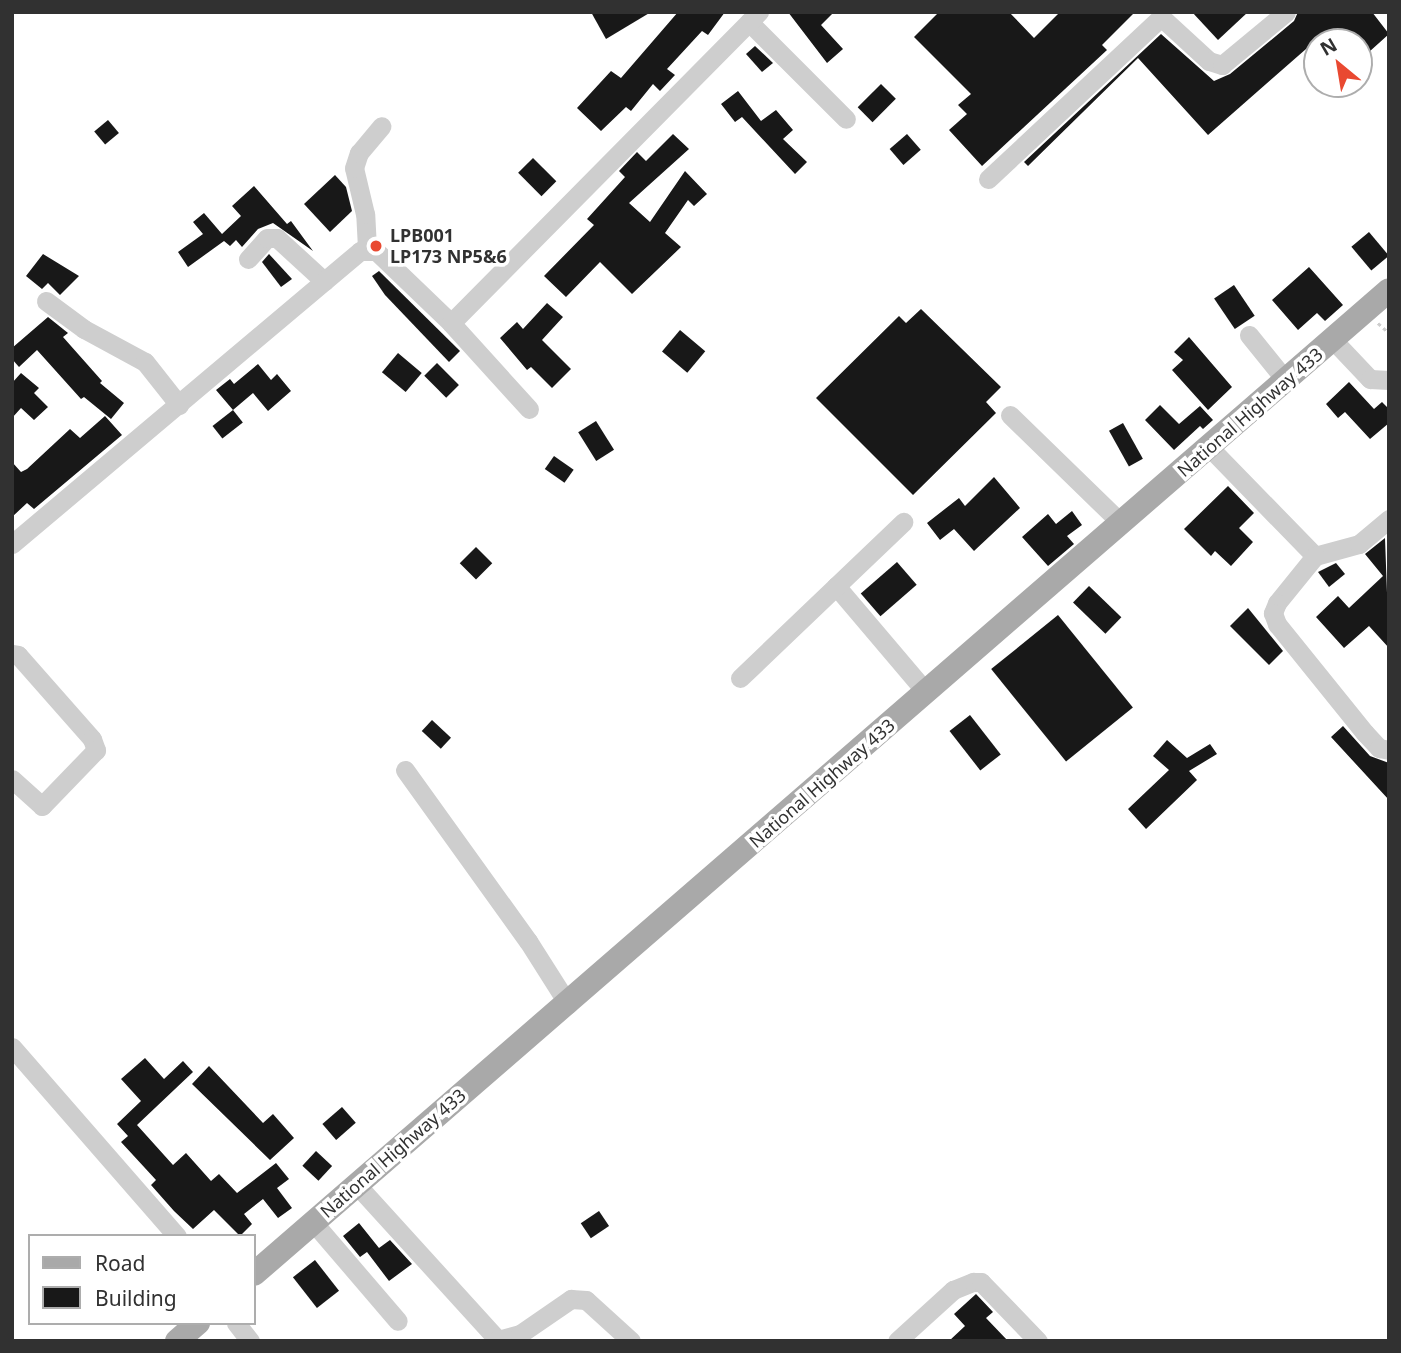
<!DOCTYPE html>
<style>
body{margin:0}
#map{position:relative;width:1401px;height:1353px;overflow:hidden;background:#fff;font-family:"Noto Sans",sans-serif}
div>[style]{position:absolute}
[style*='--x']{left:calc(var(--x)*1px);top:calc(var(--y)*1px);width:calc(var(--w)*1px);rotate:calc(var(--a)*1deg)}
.building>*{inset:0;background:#181818;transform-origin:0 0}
.path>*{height:2.5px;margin-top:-1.25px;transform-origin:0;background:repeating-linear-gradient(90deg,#cecece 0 3.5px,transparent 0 7px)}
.minor>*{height:19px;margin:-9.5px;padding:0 9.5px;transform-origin:9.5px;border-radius:9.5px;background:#cecece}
.major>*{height:24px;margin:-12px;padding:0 12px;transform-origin:12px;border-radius:12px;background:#a9a9a9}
.dots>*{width:19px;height:19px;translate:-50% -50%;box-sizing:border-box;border:4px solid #fff;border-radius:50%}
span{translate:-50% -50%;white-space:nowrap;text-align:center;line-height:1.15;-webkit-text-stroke:7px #fff;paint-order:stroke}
.poi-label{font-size:18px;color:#313131;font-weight:700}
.left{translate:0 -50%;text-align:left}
.street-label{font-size:18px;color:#313131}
.frame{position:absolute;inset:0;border:14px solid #313131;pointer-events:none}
.legend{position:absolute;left:28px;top:1234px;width:228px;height:91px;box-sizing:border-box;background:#fff;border:2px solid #adadad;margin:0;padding:9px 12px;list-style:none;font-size:21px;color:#313131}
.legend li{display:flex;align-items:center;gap:14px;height:35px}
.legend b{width:35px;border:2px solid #adadad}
.north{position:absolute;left:1303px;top:28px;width:70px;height:70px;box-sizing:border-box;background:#fff;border:2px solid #adadad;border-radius:50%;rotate:330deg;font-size:19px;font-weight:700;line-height:28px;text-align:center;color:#313131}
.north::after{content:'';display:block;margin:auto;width:24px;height:32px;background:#e94931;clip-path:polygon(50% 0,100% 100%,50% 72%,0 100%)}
</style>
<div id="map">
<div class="building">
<i style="clip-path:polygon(591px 12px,651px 12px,606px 39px)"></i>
<i style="clip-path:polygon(678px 12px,725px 12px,708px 35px,702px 31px,667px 69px,675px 75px,660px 91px,653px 84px,631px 111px,626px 107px,601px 131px,577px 108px,611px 71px,621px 78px)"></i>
<i style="clip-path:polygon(788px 12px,834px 12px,821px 25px,843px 49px,827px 63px)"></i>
<i style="clip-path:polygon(939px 12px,1009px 12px,1034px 38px,1060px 12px,1135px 12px,1102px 45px,1107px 50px,982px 166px,949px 130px,967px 114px,958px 105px,971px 94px,914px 37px)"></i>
<i style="clip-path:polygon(1192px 12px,1248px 12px,1218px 40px)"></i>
<i style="clip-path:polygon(1298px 12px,1372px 12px,1389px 34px,1359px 61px,1359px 42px,1314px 42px,1208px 135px,1138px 58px,1028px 166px,1024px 162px,1161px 34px,1214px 81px,1230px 74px,1294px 21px)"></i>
<i style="clip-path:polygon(755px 46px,773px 63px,762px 72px,746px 54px)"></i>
<i style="left:881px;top:84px;width:21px;height:33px;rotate:45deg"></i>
<i style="clip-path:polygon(738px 91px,761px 121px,776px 110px,793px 130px,783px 139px,807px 162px,795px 174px,742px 117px,735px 122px,721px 104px)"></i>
<i style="left:108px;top:120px;width:17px;height:18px;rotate:50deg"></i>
<i style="clip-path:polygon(673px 134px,689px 149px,629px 203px,650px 222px,685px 171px,707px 194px,694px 206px,688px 200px,665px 233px,681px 247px,632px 294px,600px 262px,566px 297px,544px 276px,594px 225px,587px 219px,625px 177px,619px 171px,637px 152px,646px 161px)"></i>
<i style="left:907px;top:134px;width:21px;height:23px;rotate:49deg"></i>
<i style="left:533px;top:158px;width:33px;height:21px;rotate:45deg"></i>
<i style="clip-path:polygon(335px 175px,346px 187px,352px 211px,330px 232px,304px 204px)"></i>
<i style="clip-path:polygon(254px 186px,287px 224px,291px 221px,313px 251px,273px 223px,258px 229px,242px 247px,236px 240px,230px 246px,224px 241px,188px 267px,178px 252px,203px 234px,193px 222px,204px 213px,222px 234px,241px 216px,232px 206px)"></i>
<i style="left:1369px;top:232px;width:31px;height:23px;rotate:50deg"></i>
<i style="clip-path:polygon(43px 254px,79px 276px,60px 295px,48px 283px,42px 289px,26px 276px)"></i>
<i style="clip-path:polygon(269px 254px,292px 279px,281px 287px,262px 262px)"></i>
<i style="clip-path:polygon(1309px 267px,1343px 305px,1325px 321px,1317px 313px,1298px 330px,1272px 300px)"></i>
<i style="clip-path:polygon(379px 271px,460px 351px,449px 362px,385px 295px,372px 276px)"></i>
<i style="left:1234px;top:285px;width:37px;height:24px;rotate:56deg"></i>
<i style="clip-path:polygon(547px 303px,563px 317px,542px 340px,571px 369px,552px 388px,531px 367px,527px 370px,500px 338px,517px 322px,523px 329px)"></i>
<i style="clip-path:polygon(921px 309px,1001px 387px,986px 402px,996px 413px,913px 495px,816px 398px,899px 316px,906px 323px)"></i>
<i style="clip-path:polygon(48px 317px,68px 333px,63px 337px,102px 381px,100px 383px,124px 403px,111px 419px,84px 397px,81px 399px,37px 350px,19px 367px,12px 359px,12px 348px)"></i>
<i style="left:680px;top:330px;width:33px;height:28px;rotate:40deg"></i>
<i style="clip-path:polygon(1189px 337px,1232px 387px,1208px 410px,1172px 370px,1183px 360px,1174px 352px)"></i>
<i style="left:398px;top:353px;width:31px;height:25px;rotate:40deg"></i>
<i style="left:437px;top:363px;width:31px;height:18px;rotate:45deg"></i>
<i style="clip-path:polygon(258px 364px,271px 380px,277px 374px,291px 391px,268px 411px,253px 393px,233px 410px,216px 390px,230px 379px,234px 384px)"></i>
<i style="clip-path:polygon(21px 373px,39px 388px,34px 393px,48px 407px,34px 420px,21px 408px,12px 418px,12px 383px)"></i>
<i style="clip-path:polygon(1349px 382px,1374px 409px,1382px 402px,1389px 409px,1389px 423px,1370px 439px,1345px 412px,1338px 418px,1326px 404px)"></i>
<i style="clip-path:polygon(1160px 405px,1179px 424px,1200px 406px,1213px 420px,1203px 429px,1200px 426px,1174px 450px,1145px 420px)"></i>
<i style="left:233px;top:410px;width:16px;height:26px;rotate:52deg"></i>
<i style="clip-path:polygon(105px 416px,122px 435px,34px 509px,27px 503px,12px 517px,12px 462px,21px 472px,27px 469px,70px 429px,80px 438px)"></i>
<i style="left:596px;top:421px;width:34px;height:21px;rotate:58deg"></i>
<i style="left:1123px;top:423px;width:41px;height:16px;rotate:61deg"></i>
<i style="left:554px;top:456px;width:24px;height:16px;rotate:35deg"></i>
<i style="clip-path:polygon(994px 477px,1020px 508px,974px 551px,954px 529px,940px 540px,927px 523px,959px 498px,965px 506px)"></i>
<i style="clip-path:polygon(1228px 486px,1254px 513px,1239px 528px,1253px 542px,1231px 566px,1215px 551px,1211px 556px,1184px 529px)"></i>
<i style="clip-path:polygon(1072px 511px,1082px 525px,1067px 536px,1074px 544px,1048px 566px,1022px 537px,1048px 514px,1056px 524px)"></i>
<i style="clip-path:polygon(1385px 538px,1389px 648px,1369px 626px,1344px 648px,1316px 617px,1338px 596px,1349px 608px,1383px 576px,1365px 554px)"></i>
<i style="left:476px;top:547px;width:23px;height:23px;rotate:45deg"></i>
<i style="left:897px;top:562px;width:30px;height:48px;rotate:49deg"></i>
<i style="clip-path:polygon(1336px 563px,1345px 574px,1329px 587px,1318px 572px)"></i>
<i style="left:1089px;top:586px;width:45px;height:23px;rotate:44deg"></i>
<i style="clip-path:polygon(1248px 608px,1283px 651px,1269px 665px,1230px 626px)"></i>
<i style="left:1058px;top:615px;width:119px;height:86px;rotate:51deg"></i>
<i style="left:970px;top:715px;width:50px;height:26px;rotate:52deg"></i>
<i style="left:432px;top:720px;width:26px;height:15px;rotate:43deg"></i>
<i style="clip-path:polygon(1343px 726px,1370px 756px,1389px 763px,1389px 800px,1331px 737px)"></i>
<i style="clip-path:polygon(1167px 740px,1187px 758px,1210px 744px,1217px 754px,1189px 771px,1197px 780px,1146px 829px,1128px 809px,1169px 770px,1153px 756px)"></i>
<i style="clip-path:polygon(145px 1058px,164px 1079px,183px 1061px,193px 1072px,137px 1125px,173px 1165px,186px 1153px,211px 1181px,219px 1174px,237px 1193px,276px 1163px,289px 1179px,277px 1188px,292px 1208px,278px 1218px,263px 1199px,244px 1214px,252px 1224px,240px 1236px,214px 1210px,193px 1229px,174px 1211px,151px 1185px,156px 1180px,121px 1142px,128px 1136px,117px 1124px,141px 1101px,121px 1079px)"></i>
<i style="clip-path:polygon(209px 1066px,263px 1123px,273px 1114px,294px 1138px,270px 1160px,192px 1084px)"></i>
<i style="left:342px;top:1107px;width:21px;height:26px;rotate:49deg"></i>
<i style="left:316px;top:1151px;width:22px;height:20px;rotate:43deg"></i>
<i style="left:599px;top:1211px;width:18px;height:22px;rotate:56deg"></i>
<i style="clip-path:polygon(359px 1223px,379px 1248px,390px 1240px,412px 1264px,389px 1281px,367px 1252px,360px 1257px,343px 1236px)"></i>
<i style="left:315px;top:1260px;width:39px;height:28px;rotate:52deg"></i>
<i style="clip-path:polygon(976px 1294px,993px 1312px,986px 1318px,1008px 1341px,949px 1341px,965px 1326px,954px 1314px)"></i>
</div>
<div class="path">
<i style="--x:1378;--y:323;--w:15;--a:42"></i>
</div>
<div class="minor">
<i style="--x:749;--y:22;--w:137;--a:45"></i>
<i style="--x:988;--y:179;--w:237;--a:-43.1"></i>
<i style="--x:1161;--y:17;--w:65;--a:42.5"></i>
<i style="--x:1209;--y:61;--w:14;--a:17"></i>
<i style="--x:1222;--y:65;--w:83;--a:-39.6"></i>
<i style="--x:367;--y:248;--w:34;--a:-93"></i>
<i style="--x:365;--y:214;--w:47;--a:-103.4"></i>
<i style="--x:354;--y:168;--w:16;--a:-72"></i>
<i style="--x:359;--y:153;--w:35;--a:-50"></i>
<i style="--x:248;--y:259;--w:28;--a:-48"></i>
<i style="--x:267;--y:238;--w:10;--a:0"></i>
<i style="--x:277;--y:238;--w:64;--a:42.5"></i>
<i style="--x:46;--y:301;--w:47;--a:36.4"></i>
<i style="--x:84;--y:329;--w:69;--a:28.4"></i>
<i style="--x:145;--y:362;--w:55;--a:51.7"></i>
<i style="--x:451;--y:323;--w:116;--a:47.8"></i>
<i style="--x:1249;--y:335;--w:60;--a:51"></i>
<i style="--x:1333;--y:340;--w:54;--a:46.5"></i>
<i style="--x:1370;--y:379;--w:19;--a:3"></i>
<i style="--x:1010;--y:415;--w:155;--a:44.2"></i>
<i style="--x:1209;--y:447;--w:152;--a:45.8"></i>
<i style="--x:1315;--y:556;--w:46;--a:-15.3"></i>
<i style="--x:1359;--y:544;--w:39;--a:-40"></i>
<i style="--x:12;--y:544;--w:455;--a:-40.1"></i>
<i style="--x:360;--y:251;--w:16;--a:0"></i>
<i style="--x:376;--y:251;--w:104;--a:43.8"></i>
<i style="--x:451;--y:323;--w:438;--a:-45.3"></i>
<i style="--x:1315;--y:556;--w:60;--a:129"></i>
<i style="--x:1277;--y:603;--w:11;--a:112"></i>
<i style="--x:1273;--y:613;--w:12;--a:70"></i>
<i style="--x:1277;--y:624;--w:140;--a:51.1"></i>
<i style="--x:1365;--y:733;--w:21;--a:47"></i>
<i style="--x:1379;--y:748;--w:10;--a:11"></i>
<i style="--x:836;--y:586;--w:139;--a:49.7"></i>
<i style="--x:12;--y:654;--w:6;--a:9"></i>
<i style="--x:18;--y:655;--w:112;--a:48.6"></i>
<i style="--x:92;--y:739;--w:12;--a:70"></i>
<i style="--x:96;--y:750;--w:78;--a:134"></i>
<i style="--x:42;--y:806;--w:40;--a:-138"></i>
<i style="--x:740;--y:678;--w:226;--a:-43.7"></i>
<i style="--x:405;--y:770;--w:211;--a:54.3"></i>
<i style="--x:528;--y:941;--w:75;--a:57.6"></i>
<i style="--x:12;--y:1047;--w:251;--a:48.9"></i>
<i style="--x:356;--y:1184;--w:211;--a:47.7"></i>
<i style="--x:498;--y:1340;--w:23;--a:-15"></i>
<i style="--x:520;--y:1334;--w:62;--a:-34.5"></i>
<i style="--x:571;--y:1299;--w:15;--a:4"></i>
<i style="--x:586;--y:1300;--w:61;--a:42.3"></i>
<i style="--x:313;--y:1222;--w:130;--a:49.4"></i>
<i style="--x:236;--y:1323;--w:23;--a:52"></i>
<i style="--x:897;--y:1341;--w:76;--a:-42.3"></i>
<i style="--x:953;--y:1290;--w:22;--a:-22"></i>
<i style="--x:973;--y:1282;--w:8;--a:0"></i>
<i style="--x:981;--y:1282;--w:82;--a:46"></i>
</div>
<div class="major">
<i style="--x:254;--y:1274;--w:1502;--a:-40.92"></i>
<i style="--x:177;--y:1341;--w:28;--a:-41"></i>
</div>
<div class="dots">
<i style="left:376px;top:246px;background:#e94931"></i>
</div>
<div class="poi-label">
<span class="left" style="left:390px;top:246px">LPB001<br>LP173 NP5&amp;6</span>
</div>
<div class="street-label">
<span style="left:1250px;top:412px;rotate:-41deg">National Highway 433</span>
<span style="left:822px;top:783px;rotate:-41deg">National Highway 433</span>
<span style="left:393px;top:1153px;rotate:-41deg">National Highway 433</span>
</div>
<div class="frame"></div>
<ul class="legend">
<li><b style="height:9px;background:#a9a9a9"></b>Road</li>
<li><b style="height:19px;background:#181818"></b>Building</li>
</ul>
<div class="north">N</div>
</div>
